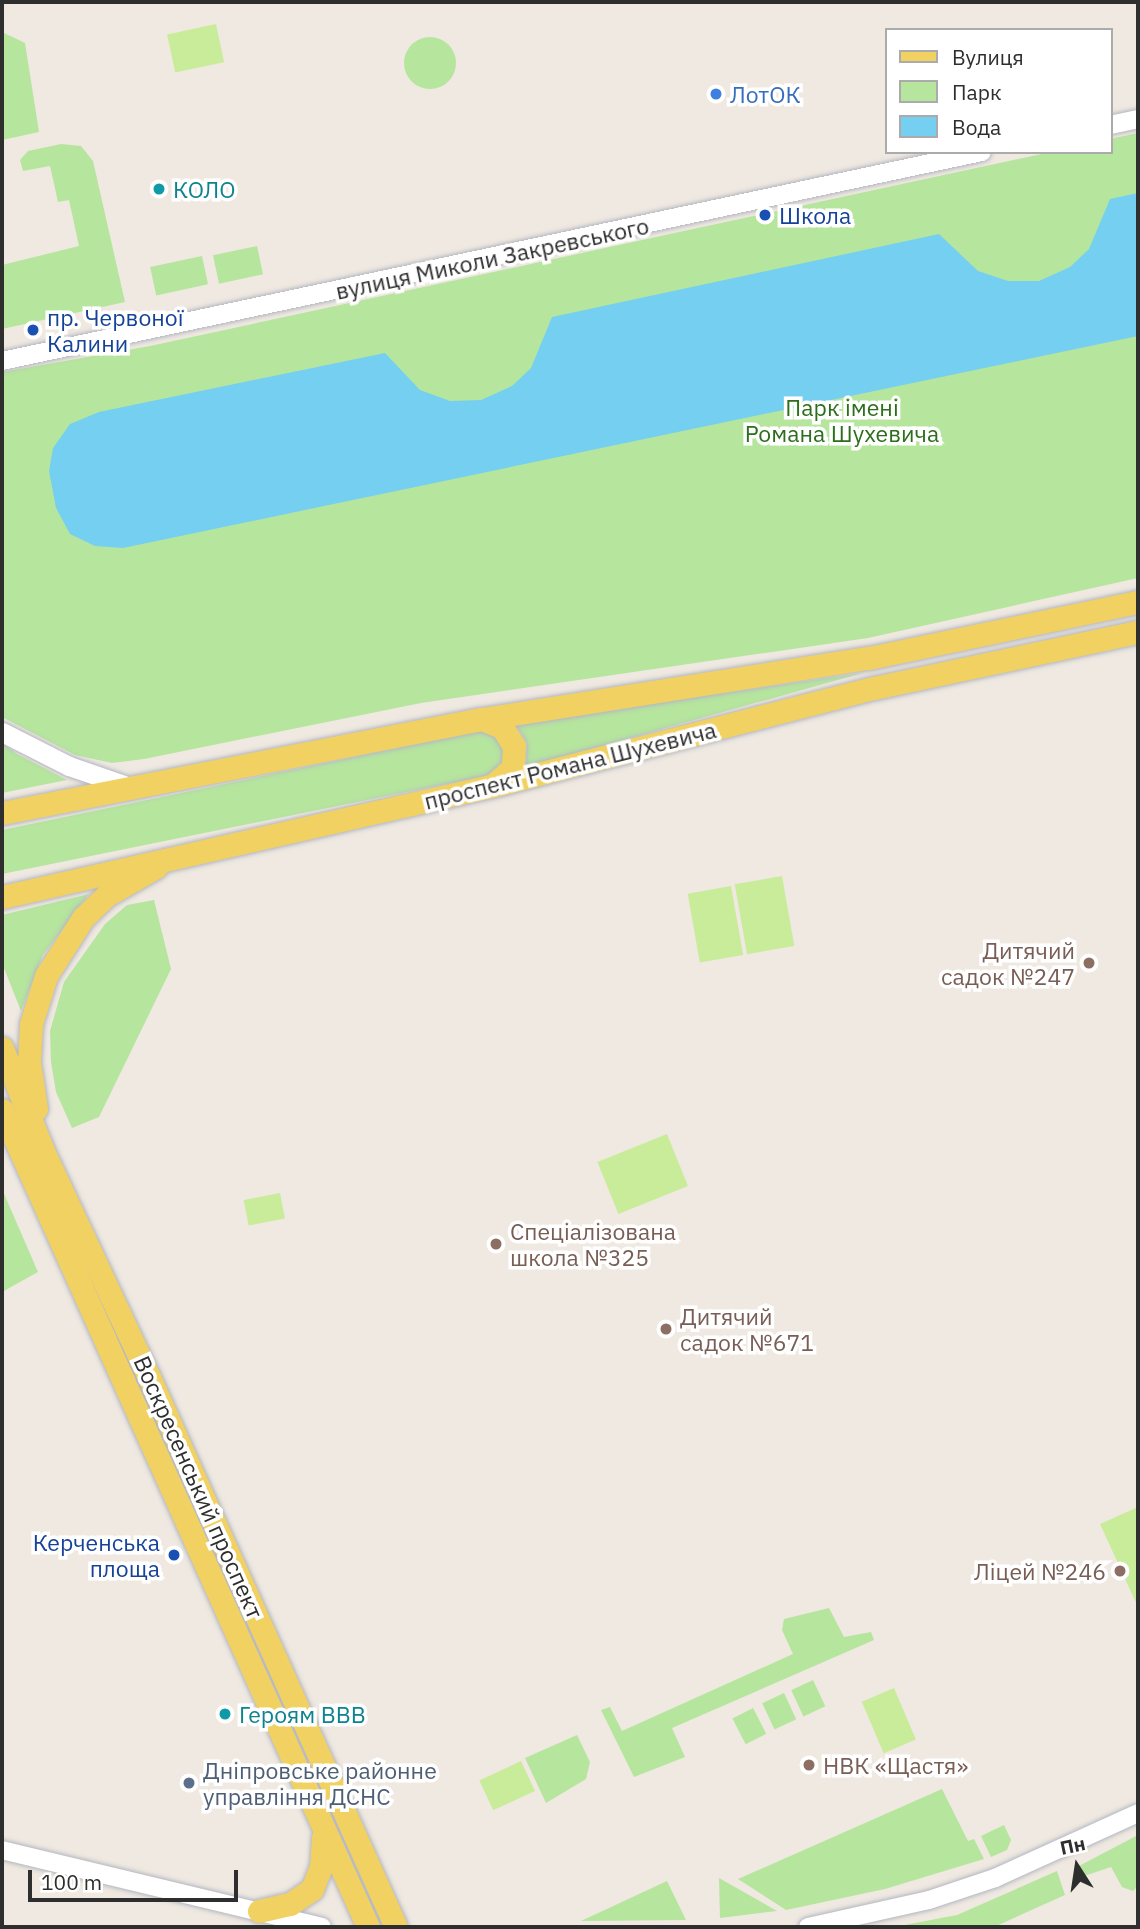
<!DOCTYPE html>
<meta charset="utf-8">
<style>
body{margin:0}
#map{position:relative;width:1140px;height:1929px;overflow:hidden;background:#efe9e1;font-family:"IBM Plex Sans",sans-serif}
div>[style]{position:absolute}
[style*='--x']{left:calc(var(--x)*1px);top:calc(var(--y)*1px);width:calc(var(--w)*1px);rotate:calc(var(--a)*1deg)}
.green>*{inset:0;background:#b6e59e;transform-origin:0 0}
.round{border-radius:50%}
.pitch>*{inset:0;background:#c9ec9a;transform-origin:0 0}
.water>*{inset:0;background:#75cff0}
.roads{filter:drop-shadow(0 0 2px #b4b7c1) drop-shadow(0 0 2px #b4b7c1)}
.tertiary>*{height:18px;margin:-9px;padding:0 9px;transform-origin:9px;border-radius:9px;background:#fff}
.secondary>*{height:19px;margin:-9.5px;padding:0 9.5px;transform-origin:9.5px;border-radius:9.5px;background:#fff}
.primary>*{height:23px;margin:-11.5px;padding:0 11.5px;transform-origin:11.5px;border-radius:11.5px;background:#f2d163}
.dots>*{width:19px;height:19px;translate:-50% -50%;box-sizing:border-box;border:4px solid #fff;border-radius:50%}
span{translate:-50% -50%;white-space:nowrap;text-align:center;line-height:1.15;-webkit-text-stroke:7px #fff;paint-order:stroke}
.shop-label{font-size:23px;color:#366cbe}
.left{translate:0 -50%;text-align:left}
.culture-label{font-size:23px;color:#0d838f}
.transit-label{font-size:23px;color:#164399}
.right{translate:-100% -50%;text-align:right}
.street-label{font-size:23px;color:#2e2e2e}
.park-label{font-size:23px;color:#2c6e1b}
.education-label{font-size:23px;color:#785e54}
.service-label{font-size:23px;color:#4e5e75}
.frame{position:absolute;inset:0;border:4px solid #2e2e2e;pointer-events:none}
.legend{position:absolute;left:885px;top:28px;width:228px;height:126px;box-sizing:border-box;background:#fff;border:2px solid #ababab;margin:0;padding:9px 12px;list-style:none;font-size:21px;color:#2e2e2e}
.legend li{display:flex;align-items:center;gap:14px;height:35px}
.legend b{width:35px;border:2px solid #ababab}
.north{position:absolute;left:1042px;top:1831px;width:70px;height:70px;-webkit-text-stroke:5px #fff;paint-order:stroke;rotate:348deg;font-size:19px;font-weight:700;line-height:28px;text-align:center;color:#2e2e2e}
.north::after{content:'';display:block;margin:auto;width:24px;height:32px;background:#2e2e2e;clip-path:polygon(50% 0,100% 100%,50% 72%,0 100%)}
.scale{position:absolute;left:28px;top:1870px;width:210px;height:32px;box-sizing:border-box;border:4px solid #2e2e2e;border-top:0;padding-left:9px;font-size:21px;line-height:24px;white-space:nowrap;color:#2e2e2e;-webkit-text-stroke:5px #fff;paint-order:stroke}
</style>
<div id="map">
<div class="green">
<i style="clip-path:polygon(2px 32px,25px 43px,39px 132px,2px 140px)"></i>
<i class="round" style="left:404px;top:37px;width:52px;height:52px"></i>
<i style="clip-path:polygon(1138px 133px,1138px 578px,868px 638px,421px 703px,144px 759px,112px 763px,75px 755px,2px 717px,2px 372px,150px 346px,1051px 152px,1110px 152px,1110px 139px)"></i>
<i style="clip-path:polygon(61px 144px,81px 146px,93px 161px,125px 302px,2px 329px,2px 265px,79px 246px,69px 200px,58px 202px,50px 166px,23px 171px,20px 160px,28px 151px)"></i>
<i style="left:257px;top:246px;width:29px;height:45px;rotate:78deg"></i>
<i style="left:202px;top:256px;width:29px;height:53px;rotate:78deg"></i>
<i style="clip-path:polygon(863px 673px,526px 767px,527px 743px,515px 723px)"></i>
<i style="clip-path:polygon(485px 730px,502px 744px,504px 759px,490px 775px,2px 874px,2px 830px)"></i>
<i style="clip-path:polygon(2px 743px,17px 754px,67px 780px,2px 793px)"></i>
<i style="clip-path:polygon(89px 894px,43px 955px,21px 1011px,2px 963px,2px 915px)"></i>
<i style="clip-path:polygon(154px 900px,171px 969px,99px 1117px,72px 1128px,56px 1092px,51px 1062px,50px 1031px,64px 982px,105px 924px,127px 905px)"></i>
<i style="clip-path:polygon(2px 1189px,38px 1272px,2px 1292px)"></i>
<i style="clip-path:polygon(829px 1608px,844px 1637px,871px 1632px,874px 1640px,672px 1728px,685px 1757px,634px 1777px,601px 1710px,610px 1707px,622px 1731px,793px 1654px,782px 1630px,784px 1619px)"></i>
<i style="left:813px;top:1680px;width:29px;height:24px;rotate:65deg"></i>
<i style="left:784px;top:1693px;width:29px;height:24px;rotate:65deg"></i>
<i style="left:753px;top:1708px;width:29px;height:23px;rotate:63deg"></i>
<i style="clip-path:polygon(577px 1735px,590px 1762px,586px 1779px,546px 1803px,525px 1758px)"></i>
<i style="clip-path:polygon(942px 1789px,968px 1841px,974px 1839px,984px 1859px,885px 1889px,786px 1910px,738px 1879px)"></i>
<i style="clip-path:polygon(1004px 1825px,1011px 1840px,1007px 1850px,991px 1857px,981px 1836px)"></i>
<i style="clip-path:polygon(1138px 1835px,1138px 1886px,1133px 1891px,1122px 1887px,1111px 1867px,1084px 1876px,1079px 1866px)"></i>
<i style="clip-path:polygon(1057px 1871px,1065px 1895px,994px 1927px,894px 1927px,957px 1915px)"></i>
<i style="clip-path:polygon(719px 1878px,777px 1911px,720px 1918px)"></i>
<i style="clip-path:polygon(667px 1881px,686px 1920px,581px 1921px)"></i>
</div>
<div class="pitch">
<i style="left:216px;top:24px;width:39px;height:50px;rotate:78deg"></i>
<i style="left:782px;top:876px;width:71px;height:48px;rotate:80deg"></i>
<i style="left:731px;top:886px;width:70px;height:44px;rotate:80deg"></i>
<i style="left:667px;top:1134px;width:56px;height:75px;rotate:68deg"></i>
<i style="left:280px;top:1193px;width:26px;height:37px;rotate:79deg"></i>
<i style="clip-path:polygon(1138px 1507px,1138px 1607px,1100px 1524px)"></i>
<i style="left:894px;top:1688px;width:56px;height:35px;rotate:67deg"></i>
<i style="left:521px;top:1761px;width:33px;height:46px;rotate:65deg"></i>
</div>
<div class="water">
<i style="clip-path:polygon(1138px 193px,1138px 336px,123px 548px,95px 546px,70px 534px,56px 508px,49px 471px,53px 448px,70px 424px,99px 412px,385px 353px,420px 390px,450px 401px,481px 400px,512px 386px,531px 368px,552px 317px,939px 234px,978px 271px,1008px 281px,1039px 281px,1070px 267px,1089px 249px,1110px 199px)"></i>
</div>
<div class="roads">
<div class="tertiary">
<i style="--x:1110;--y:125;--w:29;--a:-12"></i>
<i style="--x:2;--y:361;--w:1002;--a:-12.04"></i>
<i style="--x:2;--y:1850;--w:329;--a:13.5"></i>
<i style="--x:808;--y:1927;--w:124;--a:-12.6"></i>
<i style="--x:929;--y:1900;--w:70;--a:-18.4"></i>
<i style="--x:995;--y:1878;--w:157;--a:-24.4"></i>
</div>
<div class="secondary">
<i style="--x:2;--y:732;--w:75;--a:26.9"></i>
<i style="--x:69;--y:766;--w:68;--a:19"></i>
</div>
<div class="primary">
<i style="--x:482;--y:719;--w:22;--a:22"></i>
<i style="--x:502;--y:727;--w:22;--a:58"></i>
<i style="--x:514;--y:746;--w:22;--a:93"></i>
<i style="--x:513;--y:768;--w:26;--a:140"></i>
<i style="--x:2;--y:813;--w:489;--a:-11.1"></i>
<i style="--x:482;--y:719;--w:392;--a:-9"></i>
<i style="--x:869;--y:658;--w:275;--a:-11.8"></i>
<i style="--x:2;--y:897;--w:501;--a:-12.79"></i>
<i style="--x:491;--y:786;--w:395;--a:-14.4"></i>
<i style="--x:874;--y:688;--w:270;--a:-12"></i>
<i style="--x:2;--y:1048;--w:113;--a:68.2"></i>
<i style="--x:44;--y:1153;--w:247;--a:64.9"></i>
<i style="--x:149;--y:1377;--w:603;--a:65.82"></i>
<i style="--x:36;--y:1109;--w:48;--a:-98.5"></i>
<i style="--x:29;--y:1062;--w:38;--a:-87"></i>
<i style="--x:31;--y:1024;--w:50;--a:-72.6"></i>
<i style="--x:46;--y:976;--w:69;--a:-57.5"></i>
<i style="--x:83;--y:918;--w:33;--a:-44"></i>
<i style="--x:107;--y:895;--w:56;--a:-29.7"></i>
<i style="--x:2;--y:1110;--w:895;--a:65.87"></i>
<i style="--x:259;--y:1911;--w:32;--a:-13"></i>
<i style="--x:290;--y:1904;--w:27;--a:-34"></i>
<i style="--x:312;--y:1889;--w:24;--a:-68"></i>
<i style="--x:321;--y:1867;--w:30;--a:-86"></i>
</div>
</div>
<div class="dots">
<i style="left:716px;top:94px;background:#3f7fe0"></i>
<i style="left:159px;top:189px;background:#0f9aa8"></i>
<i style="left:765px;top:215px;background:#1a4fb4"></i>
<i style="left:33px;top:330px;background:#1a4fb4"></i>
<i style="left:1089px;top:963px;background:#8d6e63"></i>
<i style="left:496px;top:1244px;background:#8d6e63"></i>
<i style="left:666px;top:1329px;background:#8d6e63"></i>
<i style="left:174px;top:1555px;background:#1a4fb4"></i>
<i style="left:1120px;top:1571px;background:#8d6e63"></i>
<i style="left:225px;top:1714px;background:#0f9aa8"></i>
<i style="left:809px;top:1765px;background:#8d6e63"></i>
<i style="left:189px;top:1783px;background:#5c6f8a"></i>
</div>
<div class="shop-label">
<span class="left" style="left:730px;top:94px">ЛотОК</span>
</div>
<div class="culture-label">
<span class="left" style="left:173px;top:189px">КОЛО</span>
<span class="left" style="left:239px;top:1714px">Героям ВВВ</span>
</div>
<div class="transit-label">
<span class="left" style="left:779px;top:215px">Школа</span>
<span class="left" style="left:47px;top:330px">пр. Червоної<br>Калини</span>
<span class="right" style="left:160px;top:1555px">Керченська<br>площа</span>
</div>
<div class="street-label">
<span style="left:492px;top:258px;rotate:-12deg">вулиця Миколи Закревського</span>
<span style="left:570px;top:765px;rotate:-14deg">проспект Романа Шухевича</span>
<span style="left:199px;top:1487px;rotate:66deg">Воскресенський проспект</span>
</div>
<div class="park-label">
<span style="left:842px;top:420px">Парк імені<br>Романа Шухевича</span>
</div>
<div class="education-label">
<span class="right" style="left:1075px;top:963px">Дитячий<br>садок №247</span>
<span class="left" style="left:510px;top:1244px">Спеціалізована<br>школа №325</span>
<span class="left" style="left:680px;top:1329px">Дитячий<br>садок №671</span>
<span class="right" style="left:1106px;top:1571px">Ліцей №246</span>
<span class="left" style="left:823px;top:1765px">НВК «Щастя»</span>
</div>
<div class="service-label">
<span class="left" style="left:203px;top:1783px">Дніпровське районне<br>управління ДСНС</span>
</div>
<div class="frame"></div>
<ul class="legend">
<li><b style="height:9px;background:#f2d163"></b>Вулиця</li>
<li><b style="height:19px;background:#b6e59e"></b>Парк</li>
<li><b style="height:19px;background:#75cff0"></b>Вода</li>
</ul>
<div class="north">Пн</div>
<div class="scale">100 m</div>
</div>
